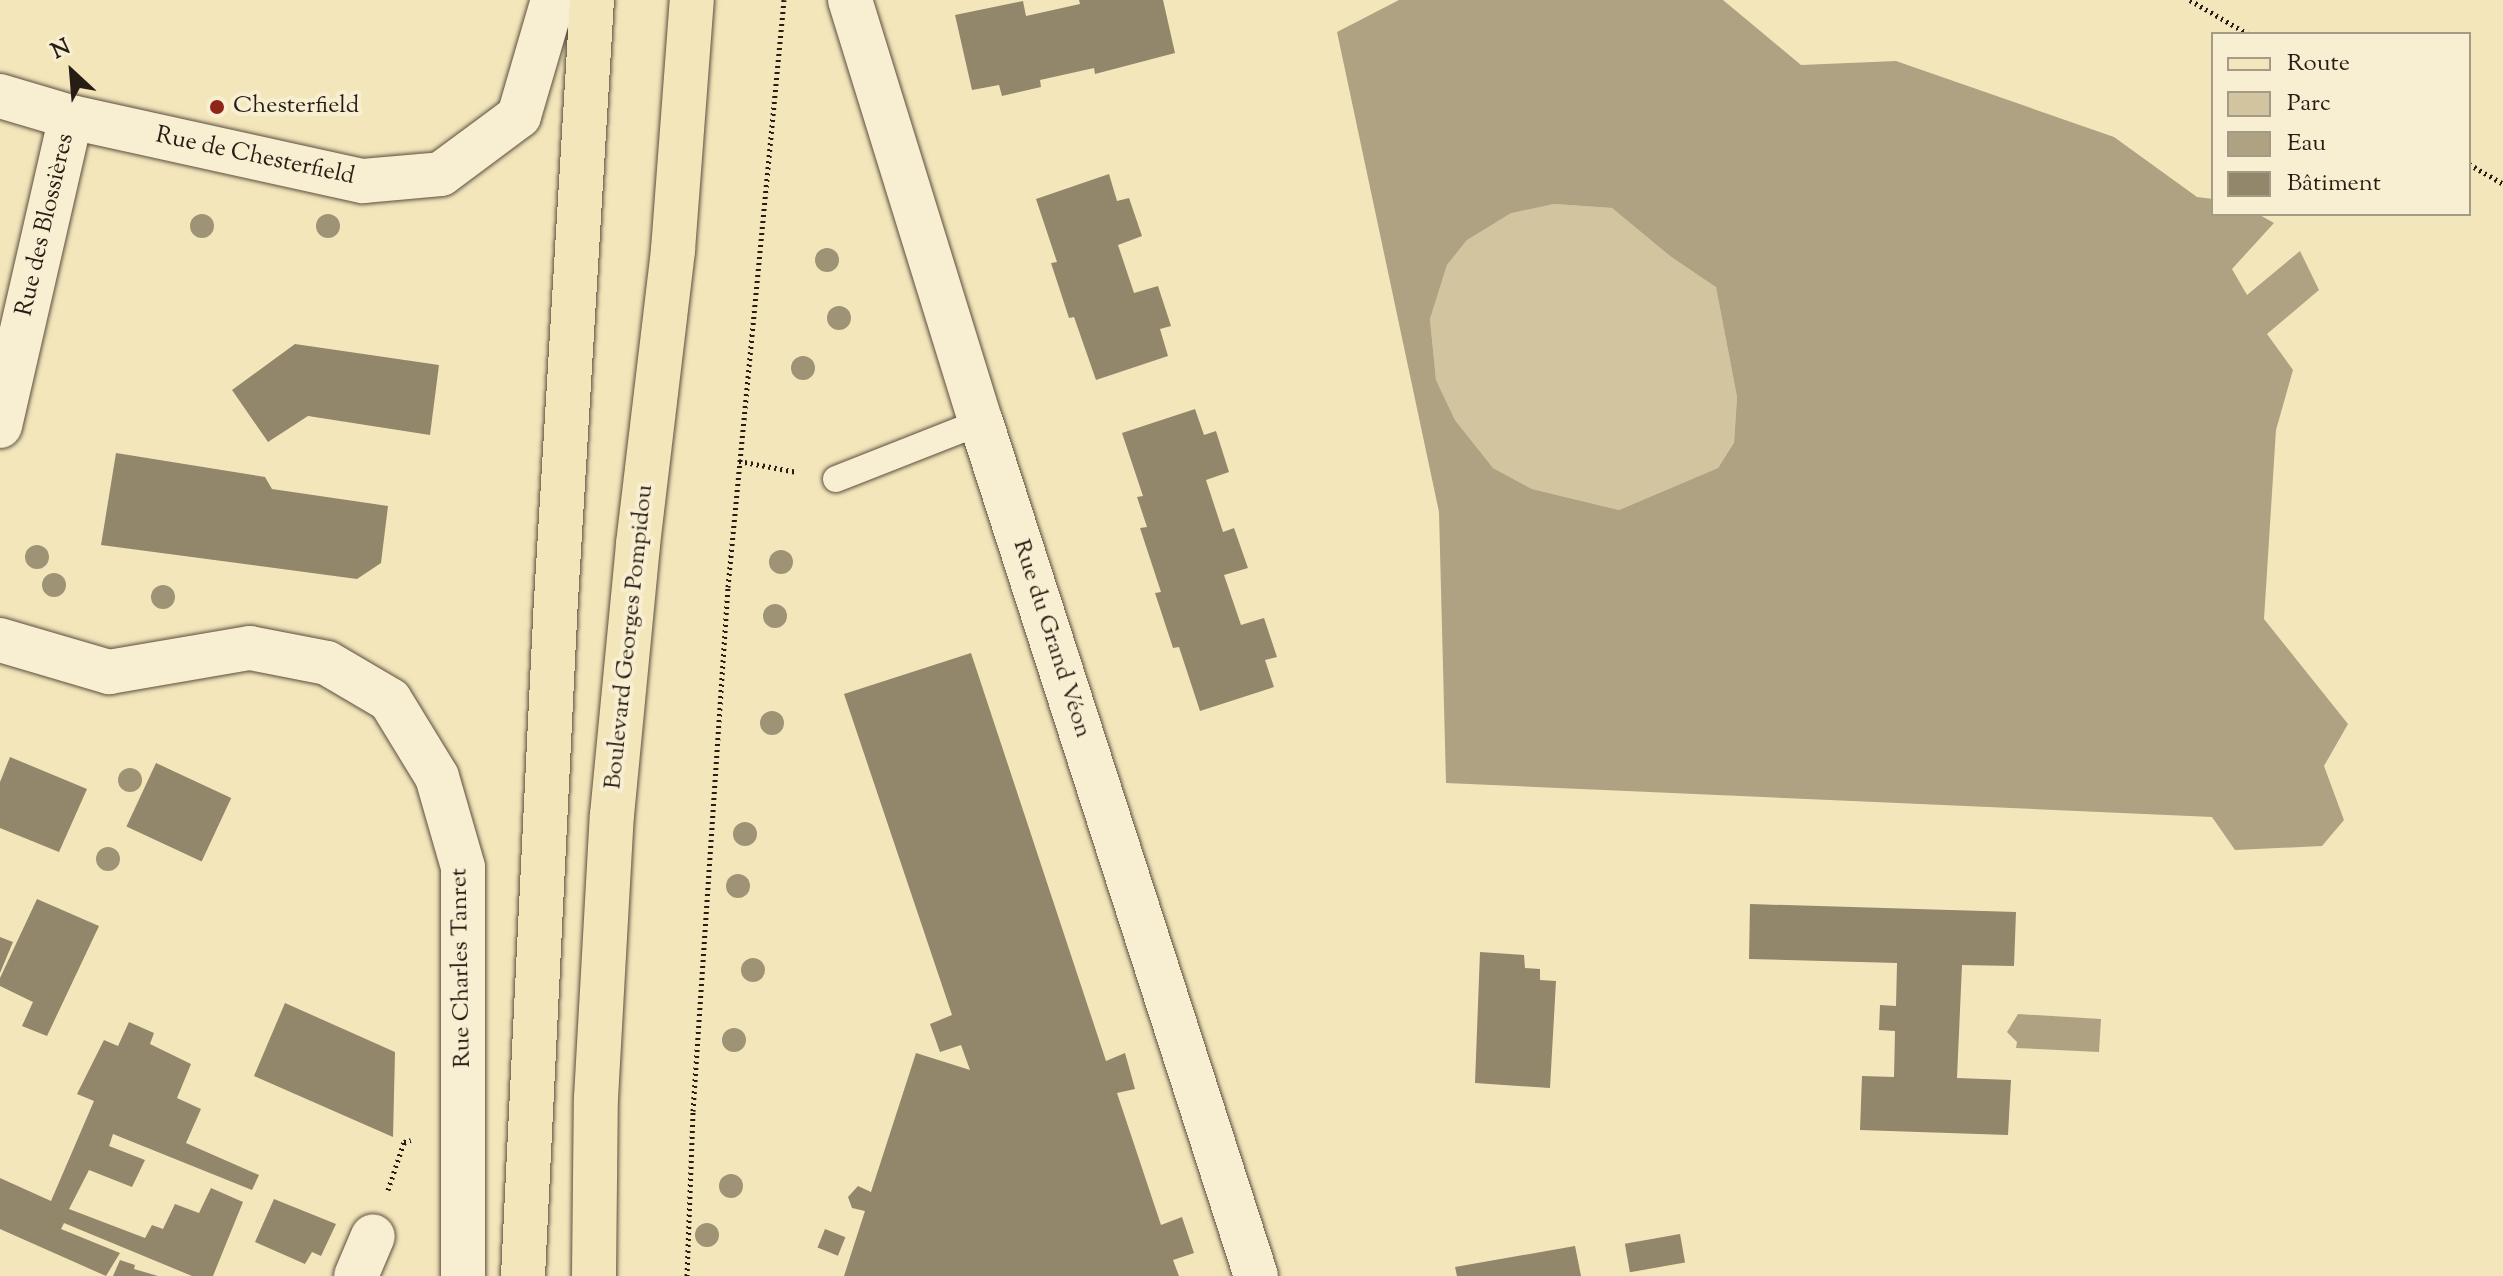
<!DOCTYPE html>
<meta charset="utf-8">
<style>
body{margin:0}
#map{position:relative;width:2503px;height:1276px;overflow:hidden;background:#f4e6bb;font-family:"Sorts Mill Goudy",serif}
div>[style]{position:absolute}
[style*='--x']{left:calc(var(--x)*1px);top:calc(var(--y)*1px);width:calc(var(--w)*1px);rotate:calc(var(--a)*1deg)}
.green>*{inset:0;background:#d1c49f}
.water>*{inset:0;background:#aea282}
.building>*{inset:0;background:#92866b;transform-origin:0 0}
.path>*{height:5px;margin-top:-2.5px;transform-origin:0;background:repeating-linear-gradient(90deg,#271d14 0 2px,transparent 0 6px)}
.roads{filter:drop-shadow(0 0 2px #5a4f3e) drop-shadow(0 0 2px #5a4f3e)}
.lane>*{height:26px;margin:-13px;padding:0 13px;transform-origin:13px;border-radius:13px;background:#f8efd3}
.street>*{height:44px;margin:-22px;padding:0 22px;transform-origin:22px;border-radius:22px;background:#f8efd3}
.primary>*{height:44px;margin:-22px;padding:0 22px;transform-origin:22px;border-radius:22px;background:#f4e6bb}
.trees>*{width:24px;height:24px;margin:-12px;border-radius:50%;background:#9f9376}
.dots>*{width:22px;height:22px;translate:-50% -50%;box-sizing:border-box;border:4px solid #f8efd3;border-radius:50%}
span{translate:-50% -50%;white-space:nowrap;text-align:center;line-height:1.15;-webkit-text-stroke:8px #f8efd3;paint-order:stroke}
.poi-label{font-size:24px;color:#271d14}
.left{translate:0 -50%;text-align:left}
.street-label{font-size:24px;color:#271d14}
.legend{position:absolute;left:2211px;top:32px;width:260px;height:184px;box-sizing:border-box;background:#f8efd3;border:2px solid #a49b87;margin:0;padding:10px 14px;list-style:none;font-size:24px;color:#271d14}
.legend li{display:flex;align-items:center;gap:16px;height:40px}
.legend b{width:40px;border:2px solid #a49b87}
.north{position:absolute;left:32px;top:32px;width:80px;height:80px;-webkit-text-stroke:6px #f8efd3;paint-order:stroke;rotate:334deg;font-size:22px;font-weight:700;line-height:32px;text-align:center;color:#271d14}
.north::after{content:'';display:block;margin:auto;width:28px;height:36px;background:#271d14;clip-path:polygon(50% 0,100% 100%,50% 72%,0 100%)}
</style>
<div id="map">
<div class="green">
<i style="clip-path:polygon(1554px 204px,1612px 208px,1670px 256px,1716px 286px,1737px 397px,1734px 441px,1718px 468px,1619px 510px,1532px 489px,1493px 468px,1455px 420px,1436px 380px,1430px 319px,1447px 265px,1467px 240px,1511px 212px)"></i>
</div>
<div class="water">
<i style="clip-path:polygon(evenodd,1399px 0,1723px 0,1801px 65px,1896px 61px,2114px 137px,2197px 197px,2213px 199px,2213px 214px,2258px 214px,2274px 223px,2232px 269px,2247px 295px,2300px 251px,2319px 290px,2267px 334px,2293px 370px,2276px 430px,2264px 619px,2348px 724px,2324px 766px,2344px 820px,2322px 846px,2235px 850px,2212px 817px,1446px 783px,1439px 512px,1337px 32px,1399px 0,1554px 204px,1612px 208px,1670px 256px,1716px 287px,1737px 397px,1734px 442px,1718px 468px,1619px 510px,1532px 489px,1493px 468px,1455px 420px,1436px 380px,1430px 319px,1447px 265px,1467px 240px,1511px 213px,1554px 204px)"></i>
<i style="clip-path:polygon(2018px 1014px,2101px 1019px,2099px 1052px,2016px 1048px,2017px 1042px,2007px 1032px)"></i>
</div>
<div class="building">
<i style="clip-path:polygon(1079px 0,1163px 0,1175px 53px,1095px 74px,1094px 68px,1040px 80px,1041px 87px,1002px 96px,999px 85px,972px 90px,955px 15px,1023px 1px,1026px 16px,1080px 4px)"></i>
<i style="clip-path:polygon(1109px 174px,1117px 201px,1129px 198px,1142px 236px,1118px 245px,1134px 293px,1158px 286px,1171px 326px,1160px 329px,1168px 356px,1096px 380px,1074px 317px,1069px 318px,1051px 263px,1057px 262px,1036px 199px)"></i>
<i style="clip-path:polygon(295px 344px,439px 365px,430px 435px,308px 416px,268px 442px,232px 390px)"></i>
<i style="clip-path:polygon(1195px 409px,1204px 435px,1216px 431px,1229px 472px,1206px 480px,1223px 532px,1234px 528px,1248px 568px,1224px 575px,1241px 625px,1264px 618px,1277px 657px,1265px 660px,1274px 687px,1200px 711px,1179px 647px,1173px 648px,1155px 593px,1161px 592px,1140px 528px,1147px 527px,1137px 497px,1143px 496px,1122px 433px)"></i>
<i style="clip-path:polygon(116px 453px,265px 477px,272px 489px,388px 506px,381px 563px,357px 579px,101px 545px)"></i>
<i style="clip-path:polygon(971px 653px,1106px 1061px,1125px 1053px,1135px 1089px,1117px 1093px,1161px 1225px,1182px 1217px,1194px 1253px,1173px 1260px,1179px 1276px,844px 1276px,865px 1211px,852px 1208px,848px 1197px,858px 1186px,871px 1192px,916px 1053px,970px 1070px,961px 1045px,940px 1052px,930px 1024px,952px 1015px,844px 694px)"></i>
<i style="clip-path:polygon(10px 757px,87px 789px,59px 852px,0 828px,0 782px)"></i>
<i style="left:156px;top:763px;width:83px;height:70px;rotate:25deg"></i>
<i style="clip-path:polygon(37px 899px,99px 926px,47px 1036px,22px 1026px,33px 1002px,0 986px,0 978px)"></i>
<i style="clip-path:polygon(1750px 904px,2016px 912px,2014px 966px,1962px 965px,1957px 1078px,2011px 1080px,2008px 1135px,1860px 1130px,1862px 1076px,1894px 1077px,1895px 1031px,1879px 1030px,1880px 1005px,1896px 1006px,1897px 963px,1749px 959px)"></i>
<i style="clip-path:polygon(0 937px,13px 942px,0 973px)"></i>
<i style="clip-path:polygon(1480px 952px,1524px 955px,1525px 968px,1540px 969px,1540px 980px,1556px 981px,1550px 1088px,1475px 1083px)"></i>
<i style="clip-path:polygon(285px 1003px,395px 1052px,393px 1137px,254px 1076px)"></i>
<i style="clip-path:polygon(129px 1022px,154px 1033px,150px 1044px,191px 1064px,177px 1098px,201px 1109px,186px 1143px,259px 1175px,252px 1190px,113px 1134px,109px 1146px,145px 1160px,132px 1187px,89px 1170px,69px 1209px,145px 1238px,152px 1225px,163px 1229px,175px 1204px,199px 1213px,211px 1188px,243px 1202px,213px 1276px,192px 1276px,64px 1223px,61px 1229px,120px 1253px,106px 1276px,0 1229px,0 1178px,51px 1201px,94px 1101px,77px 1094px,104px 1040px,118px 1046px)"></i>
<i style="clip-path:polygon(274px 1199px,336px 1224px,321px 1256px,312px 1252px,305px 1264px,255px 1242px)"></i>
<i style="left:825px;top:1229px;width:22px;height:20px;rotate:22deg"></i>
<i style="left:1680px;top:1234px;width:29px;height:56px;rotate:80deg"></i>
<i style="clip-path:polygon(1575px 1246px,1581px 1276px,1457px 1276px,1455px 1267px)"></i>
<i style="clip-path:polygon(120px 1260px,135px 1265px,134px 1269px,158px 1276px,113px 1276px)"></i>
</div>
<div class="path">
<i style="--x:2190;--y:0;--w:67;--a:30.4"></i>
<i style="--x:2469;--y:164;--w:39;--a:30"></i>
<i style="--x:739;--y:461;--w:59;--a:10.7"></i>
<i style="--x:388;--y:1190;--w:51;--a:-71.6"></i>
<i style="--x:404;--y:1142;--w:7;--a:-16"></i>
<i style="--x:687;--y:1276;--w:165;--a:-87.9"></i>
<i style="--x:693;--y:1111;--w:525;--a:-86.18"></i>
<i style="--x:728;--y:587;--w:590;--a:-84.55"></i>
</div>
<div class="roads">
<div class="lane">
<i style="--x:836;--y:479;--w:156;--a:-21.5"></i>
</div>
<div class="street">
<i style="--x:850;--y:0;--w:442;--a:72.8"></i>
<i style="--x:981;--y:422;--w:897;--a:72.15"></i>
<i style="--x:0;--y:96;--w:74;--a:16.5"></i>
<i style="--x:71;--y:117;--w:299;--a:12.4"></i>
<i style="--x:363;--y:181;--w:78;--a:-5.1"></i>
<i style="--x:441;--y:174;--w:97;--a:-36.6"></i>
<i style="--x:519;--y:116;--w:121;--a:-73.7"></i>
<i style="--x:0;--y:426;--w:317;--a:-77.1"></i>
<i style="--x:0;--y:640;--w:114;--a:16.4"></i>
<i style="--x:109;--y:672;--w:143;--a:-9.7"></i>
<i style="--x:250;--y:648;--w:78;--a:11"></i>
<i style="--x:327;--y:663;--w:73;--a:30.4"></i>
<i style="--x:390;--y:700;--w:90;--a:58.6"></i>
<i style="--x:437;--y:777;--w:94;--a:73.9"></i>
<i style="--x:463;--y:867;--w:409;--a:90"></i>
<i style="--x:356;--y:1276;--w:43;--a:-67"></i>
</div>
<div class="primary">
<i style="--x:523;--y:1276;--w:677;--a:-87.21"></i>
<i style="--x:556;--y:600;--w:601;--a:-86.57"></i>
<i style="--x:594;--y:1276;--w:178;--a:-89.4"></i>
<i style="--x:596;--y:1098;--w:283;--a:-86.8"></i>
<i style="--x:612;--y:815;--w:272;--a:-84.5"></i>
<i style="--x:638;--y:544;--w:296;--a:-83.2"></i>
<i style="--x:673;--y:250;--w:251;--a:-85.7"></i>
</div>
</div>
<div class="trees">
<i style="left:202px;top:226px"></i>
<i style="left:328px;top:226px"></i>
<i style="left:827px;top:260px"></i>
<i style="left:839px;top:318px"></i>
<i style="left:803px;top:368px"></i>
<i style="left:37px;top:557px"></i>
<i style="left:781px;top:562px"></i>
<i style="left:54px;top:585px"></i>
<i style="left:163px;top:597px"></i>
<i style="left:775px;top:616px"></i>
<i style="left:772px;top:723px"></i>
<i style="left:130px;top:780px"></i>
<i style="left:745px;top:834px"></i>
<i style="left:108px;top:859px"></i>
<i style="left:738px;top:886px"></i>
<i style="left:753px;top:970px"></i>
<i style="left:734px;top:1040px"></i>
<i style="left:731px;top:1186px"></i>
<i style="left:707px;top:1235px"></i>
</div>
<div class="dots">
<i style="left:217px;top:107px;background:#8f2418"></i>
</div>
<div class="poi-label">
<span class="left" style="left:233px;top:107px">Chesterfield</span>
</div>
<div class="street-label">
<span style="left:255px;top:157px;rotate:12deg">Rue de Chesterfield</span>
<span style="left:46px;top:225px;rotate:-77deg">Rue des Blossières</span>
<span style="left:630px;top:637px;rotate:-84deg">Boulevard Georges Pompidou</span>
<span style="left:1051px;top:639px;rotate:72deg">Rue du Grand Véon</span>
<span style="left:462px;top:968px;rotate:-91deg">Rue Charles Tanret</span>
</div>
<ul class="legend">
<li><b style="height:10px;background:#f4e6bb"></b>Route</li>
<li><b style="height:22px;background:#d1c49f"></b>Parc</li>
<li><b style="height:22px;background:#aea282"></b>Eau</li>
<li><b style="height:22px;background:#92866b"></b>Bâtiment</li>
</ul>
<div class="north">N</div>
</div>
